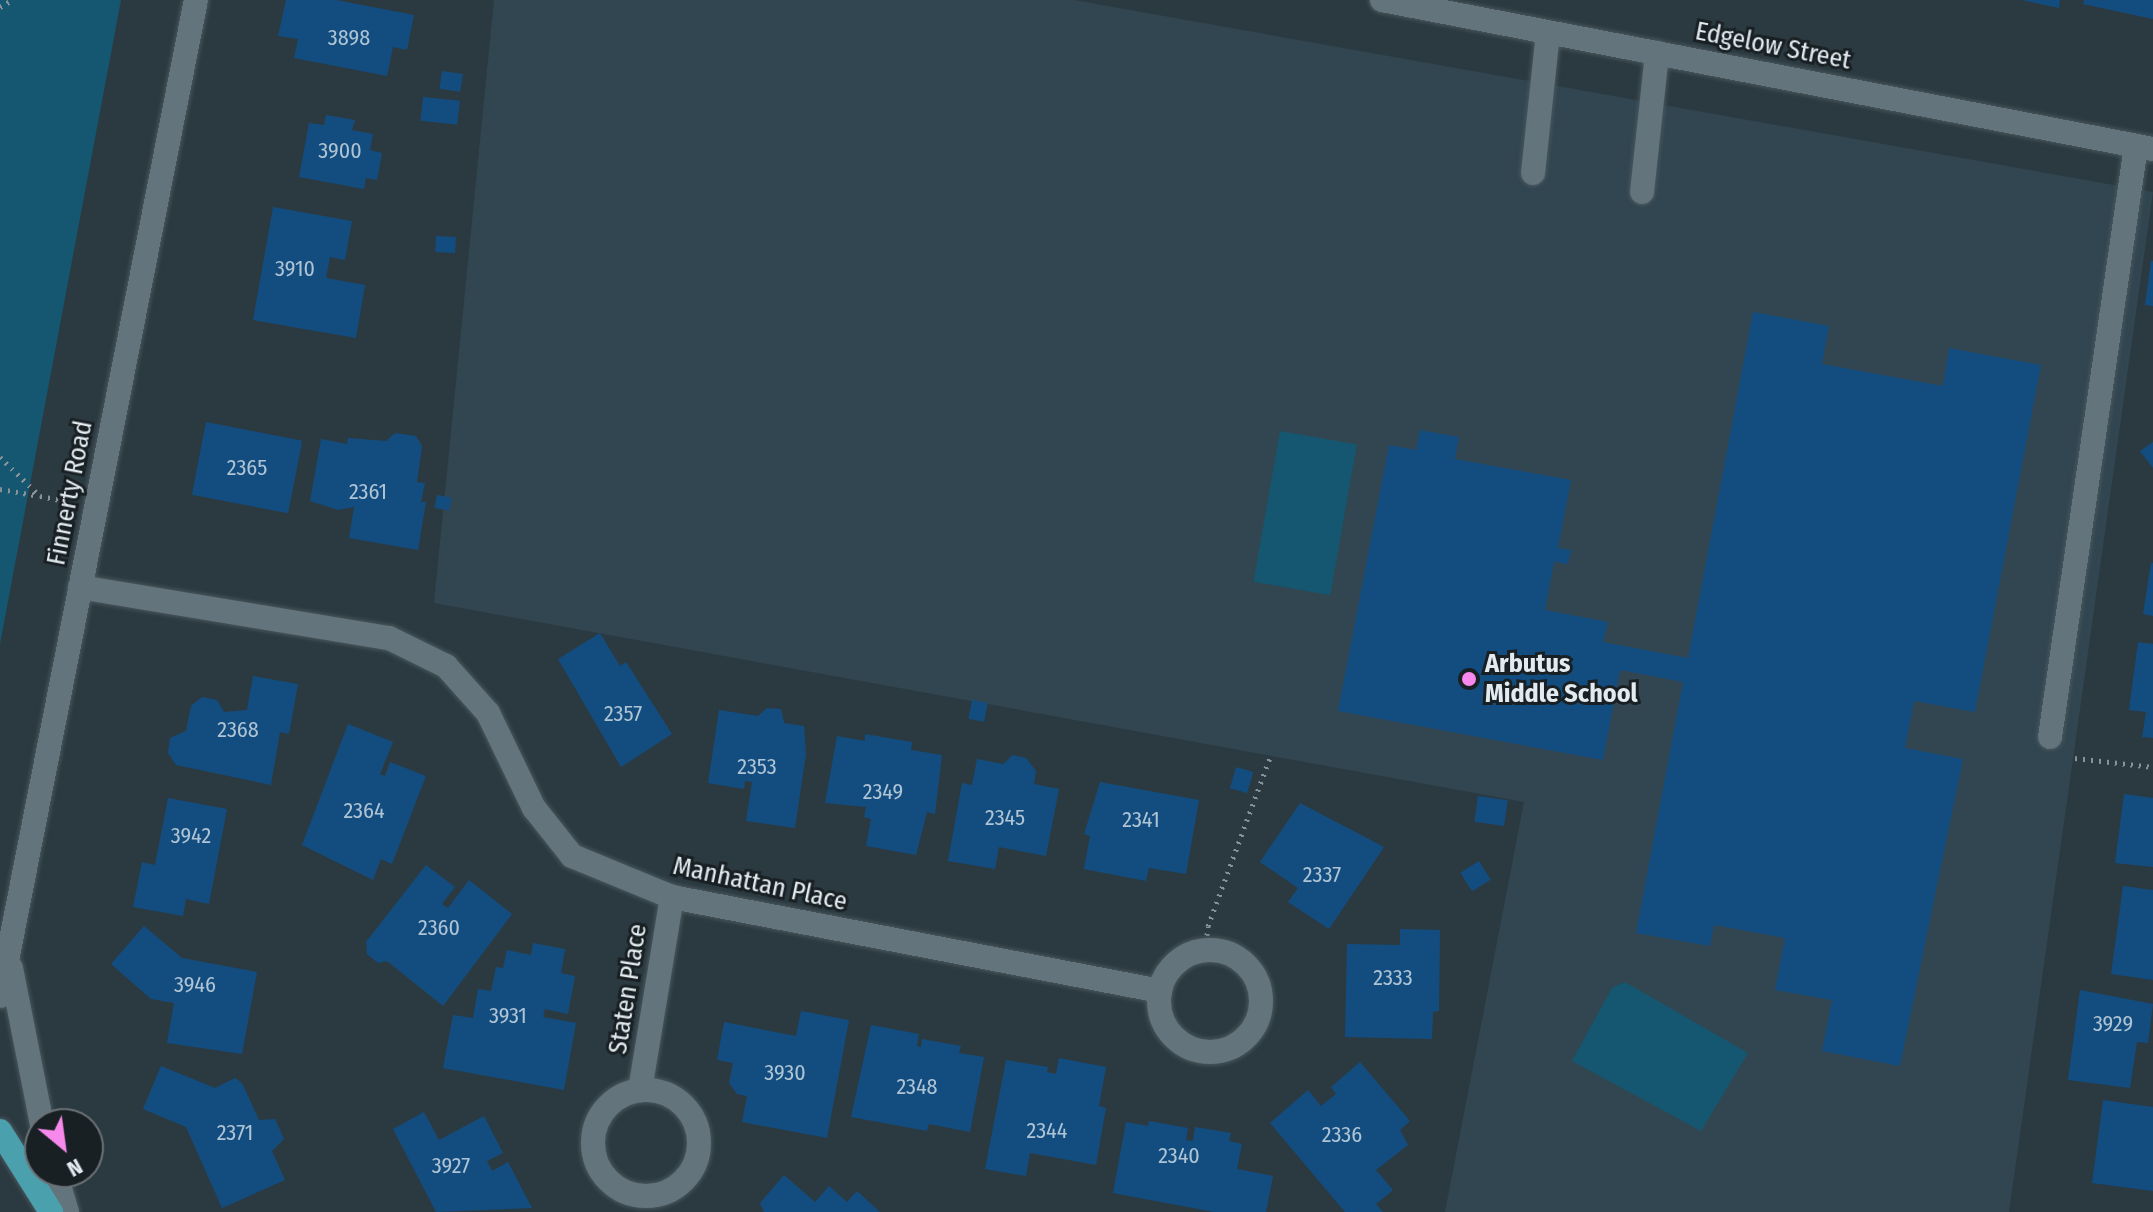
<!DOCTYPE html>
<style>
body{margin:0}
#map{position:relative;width:2153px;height:1212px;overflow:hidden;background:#2b3a41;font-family:"Fira Sans Condensed",sans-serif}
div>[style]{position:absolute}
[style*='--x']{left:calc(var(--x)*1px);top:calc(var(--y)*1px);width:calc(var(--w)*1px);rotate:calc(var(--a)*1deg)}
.built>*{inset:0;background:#314651}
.green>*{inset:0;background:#155771;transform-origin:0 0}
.building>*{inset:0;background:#134d80;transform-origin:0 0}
.path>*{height:5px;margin-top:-2.5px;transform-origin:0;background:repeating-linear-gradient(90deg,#879399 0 2px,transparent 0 8px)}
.roads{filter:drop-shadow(0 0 2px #49565c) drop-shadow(0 0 2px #49565c)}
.minor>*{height:24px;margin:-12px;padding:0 12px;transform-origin:12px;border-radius:12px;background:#64747c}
.minor>.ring{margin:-12px;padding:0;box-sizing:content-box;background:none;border:24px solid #64747c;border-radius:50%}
.major>*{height:24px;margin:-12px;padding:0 12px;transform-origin:12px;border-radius:12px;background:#4ba0ae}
.dots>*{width:22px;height:22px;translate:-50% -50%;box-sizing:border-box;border:4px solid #192023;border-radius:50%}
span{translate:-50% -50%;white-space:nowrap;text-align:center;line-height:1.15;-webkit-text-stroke:6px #192023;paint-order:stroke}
.number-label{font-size:22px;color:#aec4d4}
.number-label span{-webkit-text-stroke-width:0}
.street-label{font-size:26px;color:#e2ebf0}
.poi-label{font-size:26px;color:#e2ebf0;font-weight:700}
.left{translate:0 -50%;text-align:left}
.north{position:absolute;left:24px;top:1108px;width:80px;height:80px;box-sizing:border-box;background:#192023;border:2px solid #697175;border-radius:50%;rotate:151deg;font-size:22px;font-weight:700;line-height:32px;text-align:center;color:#e2ebf0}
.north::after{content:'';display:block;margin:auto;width:28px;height:36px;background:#f788ec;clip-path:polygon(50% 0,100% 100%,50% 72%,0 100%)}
</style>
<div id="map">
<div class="built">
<i style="clip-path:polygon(494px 0,1074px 0,2153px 192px,2009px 1212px,1445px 1212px,1524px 802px,434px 603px)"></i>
</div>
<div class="green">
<i style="clip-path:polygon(0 0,121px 0,0 644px)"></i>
<i style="left:1280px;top:431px;width:78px;height:153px;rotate:10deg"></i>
<i style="clip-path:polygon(1625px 982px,1748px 1053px,1701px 1131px,1572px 1061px,1612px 988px)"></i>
</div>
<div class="building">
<i style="clip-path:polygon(286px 0,336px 0,414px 15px,407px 50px,393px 47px,387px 76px,294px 58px,298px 39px,278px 36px)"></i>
<i style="clip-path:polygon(2022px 0,2060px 0,2059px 8px)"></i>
<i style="clip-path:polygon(2084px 0,2153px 0,2153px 19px,2083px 4px)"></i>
<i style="left:442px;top:71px;width:21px;height:18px;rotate:8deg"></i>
<i style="left:423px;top:97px;width:37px;height:24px;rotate:6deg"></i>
<i style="clip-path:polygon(326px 115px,355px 120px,352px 130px,373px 134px,370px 150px,382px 153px,377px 180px,366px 178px,364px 189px,299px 177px,309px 123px,324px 125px)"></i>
<i style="clip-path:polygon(273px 207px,352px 221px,345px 260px,330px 257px,326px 278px,365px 285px,356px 338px,253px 320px)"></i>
<i style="left:436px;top:236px;width:20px;height:16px;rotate:3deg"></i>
<i style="clip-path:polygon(2151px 261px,2153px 261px,2153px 306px,2145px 305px)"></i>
<i style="clip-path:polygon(1753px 312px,1829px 326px,1822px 364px,1943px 386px,1949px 348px,2041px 365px,1975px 712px,1914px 701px,1905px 748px,1963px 759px,1900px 1066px,1822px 1051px,1832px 1000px,1775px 990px,1785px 938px,1714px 925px,1710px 946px,1636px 933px,1683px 682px,1620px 670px,1603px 760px,1338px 711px,1389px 445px,1416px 450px,1420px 430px,1459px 437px,1455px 459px,1571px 480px,1558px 548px,1571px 550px,1568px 564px,1554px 562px,1545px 610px,1608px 622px,1603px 642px,1688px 658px)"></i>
<i style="left:206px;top:422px;width:98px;height:74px;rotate:11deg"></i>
<i style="clip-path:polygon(395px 433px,416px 436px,422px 446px,417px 482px,425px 483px,421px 502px,426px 502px,418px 550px,349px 538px,354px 507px,338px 510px,310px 501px,321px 439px,347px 444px,348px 438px,386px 441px)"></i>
<i style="clip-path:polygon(2153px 442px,2153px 468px,2140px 451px)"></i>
<i style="left:437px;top:495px;width:15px;height:13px;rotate:11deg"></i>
<i style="clip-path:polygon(2151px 563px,2153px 563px,2153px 616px,2143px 614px)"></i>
<i style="clip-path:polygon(600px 633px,620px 666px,626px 662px,672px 734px,621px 767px,558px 659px)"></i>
<i style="clip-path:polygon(2138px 642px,2153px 644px,2153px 738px,2142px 737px,2146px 712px,2129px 710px)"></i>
<i style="clip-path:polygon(253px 676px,298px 684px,289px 734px,280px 732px,271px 785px,176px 765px,168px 753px,170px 738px,186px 731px,191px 706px,202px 697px,217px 700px,224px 712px,247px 710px)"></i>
<i style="left:972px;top:700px;width:16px;height:19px;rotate:11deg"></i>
<i style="clip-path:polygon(767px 708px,781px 709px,784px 723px,804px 726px,806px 754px,795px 828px,746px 821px,752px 782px,745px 781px,744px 789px,708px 783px,719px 710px,758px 716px)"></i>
<i style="clip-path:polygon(348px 724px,393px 742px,380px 774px,385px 776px,390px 762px,426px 776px,392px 864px,381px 859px,373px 880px,302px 845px)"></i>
<i style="clip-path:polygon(865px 734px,912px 742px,911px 750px,942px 755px,935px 814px,927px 812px,916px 855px,866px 846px,871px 819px,864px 817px,866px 807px,825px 803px,837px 736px,865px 741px)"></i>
<i style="clip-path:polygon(1013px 755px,1026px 758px,1036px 771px,1034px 784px,1059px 789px,1046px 856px,999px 847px,995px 869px,948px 861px,962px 783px,972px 785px,977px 759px,1003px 764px)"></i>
<i style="left:1236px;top:767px;width:18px;height:22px;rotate:16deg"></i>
<i style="clip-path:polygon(1100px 782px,1199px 800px,1186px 874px,1149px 868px,1146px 881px,1084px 869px,1090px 836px,1084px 834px)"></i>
<i style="clip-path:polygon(2124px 794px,2153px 798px,2153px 867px,2115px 863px)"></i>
<i style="left:1478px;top:796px;width:30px;height:26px;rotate:8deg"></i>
<i style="clip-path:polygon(168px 798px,227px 809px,209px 904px,186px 899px,183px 916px,133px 907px,142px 862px,155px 865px)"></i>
<i style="clip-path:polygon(1300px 803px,1384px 847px,1329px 929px,1288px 902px,1298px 888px,1260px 862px)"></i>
<i style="left:1479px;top:861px;width:22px;height:22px;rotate:58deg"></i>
<i style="clip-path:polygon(426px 865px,455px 887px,442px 904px,448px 908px,469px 880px,512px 914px,443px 1006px,387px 961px,378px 963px,367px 954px,366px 942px)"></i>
<i style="clip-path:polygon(2123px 886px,2153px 890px,2153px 980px,2111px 974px)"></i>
<i style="clip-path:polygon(144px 926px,182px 958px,257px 972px,242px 1054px,167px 1043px,174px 1003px,151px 999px,111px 964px)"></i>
<i style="clip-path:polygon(1400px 929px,1440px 930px,1439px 1011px,1433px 1012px,1432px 1039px,1345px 1037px,1347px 944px,1400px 945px)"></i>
<i style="clip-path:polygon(533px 943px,565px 949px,561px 973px,575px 976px,568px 1014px,545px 1009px,543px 1017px,576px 1023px,564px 1090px,443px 1068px,453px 1015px,473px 1018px,478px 989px,491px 991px,496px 967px,503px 968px,507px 950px,531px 955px)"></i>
<i style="clip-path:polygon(2080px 990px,2153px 1004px,2148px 1043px,2137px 1042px,2130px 1088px,2068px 1080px)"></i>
<i style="clip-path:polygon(801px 1011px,849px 1020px,827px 1138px,742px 1122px,747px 1096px,737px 1094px,729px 1083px,733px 1063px,717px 1060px,724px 1022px,796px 1036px)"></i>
<i style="clip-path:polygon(871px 1025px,919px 1034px,917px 1046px,921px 1047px,922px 1039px,961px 1046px,959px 1053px,984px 1057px,970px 1132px,929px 1124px,927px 1131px,851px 1117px)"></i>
<i style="clip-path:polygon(1059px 1058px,1106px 1067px,1099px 1106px,1106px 1108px,1096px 1165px,1030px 1153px,1026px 1176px,985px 1169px,1006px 1060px,1048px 1067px,1047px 1072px,1056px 1074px)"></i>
<i style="clip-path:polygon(1360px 1062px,1410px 1121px,1400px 1130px,1408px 1145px,1376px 1170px,1393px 1190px,1376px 1204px,1383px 1212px,1345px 1212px,1270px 1123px,1308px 1090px,1321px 1106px,1336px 1094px,1331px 1087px)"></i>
<i style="clip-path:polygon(161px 1066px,215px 1088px,235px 1078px,242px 1083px,259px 1120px,275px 1119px,284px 1139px,272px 1151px,285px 1180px,222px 1208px,186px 1127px,143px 1109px)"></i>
<i style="clip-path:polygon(2103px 1100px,2153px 1107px,2153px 1191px,2092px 1183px)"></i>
<i style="clip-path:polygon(424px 1112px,439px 1140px,484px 1116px,503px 1153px,487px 1161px,492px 1171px,508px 1162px,532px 1208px,436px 1212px,393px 1129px)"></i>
<i style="clip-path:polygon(1149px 1121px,1188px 1128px,1186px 1140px,1193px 1141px,1195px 1127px,1231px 1133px,1229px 1141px,1242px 1144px,1237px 1169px,1273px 1176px,1266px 1212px,1214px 1212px,1113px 1193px,1126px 1122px,1148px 1126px)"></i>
<i style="clip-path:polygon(784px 1175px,815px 1202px,829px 1186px,847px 1202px,857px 1191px,880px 1212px,764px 1212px,760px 1203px)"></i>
</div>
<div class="path">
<i style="--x:0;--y:7;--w:14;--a:-30"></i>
<i style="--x:0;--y:457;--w:56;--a:44.3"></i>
<i style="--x:40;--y:496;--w:26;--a:11"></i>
<i style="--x:0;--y:489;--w:40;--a:10"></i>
<i style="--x:2075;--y:758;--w:79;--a:6.6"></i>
<i style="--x:1205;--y:951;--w:25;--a:-83"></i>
<i style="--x:1208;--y:926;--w:182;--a:-69.8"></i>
</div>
<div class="roads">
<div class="minor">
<i style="--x:1382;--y:0;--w:785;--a:10.94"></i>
<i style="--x:1533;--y:173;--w:141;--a:-83.9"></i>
<i style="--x:1642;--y:192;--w:140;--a:-83.8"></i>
<i style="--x:80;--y:587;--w:313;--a:9.4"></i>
<i style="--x:389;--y:638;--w:64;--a:26.2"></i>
<i style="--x:446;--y:666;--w:63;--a:48.2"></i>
<i style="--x:488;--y:713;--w:106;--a:64.2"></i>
<i style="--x:534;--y:808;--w:61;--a:51.6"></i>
<i style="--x:572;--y:856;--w:108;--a:22.3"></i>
<i style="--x:672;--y:897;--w:497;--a:10.9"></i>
<i style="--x:2050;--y:737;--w:597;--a:-81.72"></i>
<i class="ring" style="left:1159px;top:950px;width:78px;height:78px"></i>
<i style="--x:11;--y:968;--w:159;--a:78.8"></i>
<i style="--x:0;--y:996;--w:1015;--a:-78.87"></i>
<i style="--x:640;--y:1090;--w:196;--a:-80.6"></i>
<i class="ring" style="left:593px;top:1090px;width:82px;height:82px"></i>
<i style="--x:55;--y:1172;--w:42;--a:73.3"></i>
</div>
<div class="major">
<i style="--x:0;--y:1131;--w:96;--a:57.8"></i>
</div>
</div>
<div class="dots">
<i style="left:1469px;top:679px;background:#f788ec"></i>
</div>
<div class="number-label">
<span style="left:349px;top:38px">3898</span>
<span style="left:340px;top:151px">3900</span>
<span style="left:295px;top:269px">3910</span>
<span style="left:247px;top:468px">2365</span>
<span style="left:368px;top:492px">2361</span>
<span style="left:623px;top:714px">2357</span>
<span style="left:238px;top:730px">2368</span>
<span style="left:757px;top:767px">2353</span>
<span style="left:883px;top:792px">2349</span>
<span style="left:364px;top:811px">2364</span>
<span style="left:1005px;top:818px">2345</span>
<span style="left:1141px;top:820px">2341</span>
<span style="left:191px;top:836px">3942</span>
<span style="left:1322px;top:875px">2337</span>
<span style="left:439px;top:928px">2360</span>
<span style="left:1393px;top:978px">2333</span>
<span style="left:195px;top:985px">3946</span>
<span style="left:508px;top:1016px">3931</span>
<span style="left:2113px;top:1024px">3929</span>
<span style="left:785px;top:1073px">3930</span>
<span style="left:917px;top:1087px">2348</span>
<span style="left:1047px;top:1131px">2344</span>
<span style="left:235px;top:1133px">2371</span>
<span style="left:1342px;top:1135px">2336</span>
<span style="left:1179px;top:1156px">2340</span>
<span style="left:451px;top:1166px">3927</span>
</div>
<div class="street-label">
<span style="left:1773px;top:46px;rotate:11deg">Edgelow Street</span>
<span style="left:70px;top:493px;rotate:-79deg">Finnerty Road</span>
<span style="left:760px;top:884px;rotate:12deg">Manhattan Place</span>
<span style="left:628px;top:989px;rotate:-81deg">Staten Place</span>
</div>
<div class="poi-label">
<span class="left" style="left:1485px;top:679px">Arbutus<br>Middle School</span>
</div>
<div class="north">N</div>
</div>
